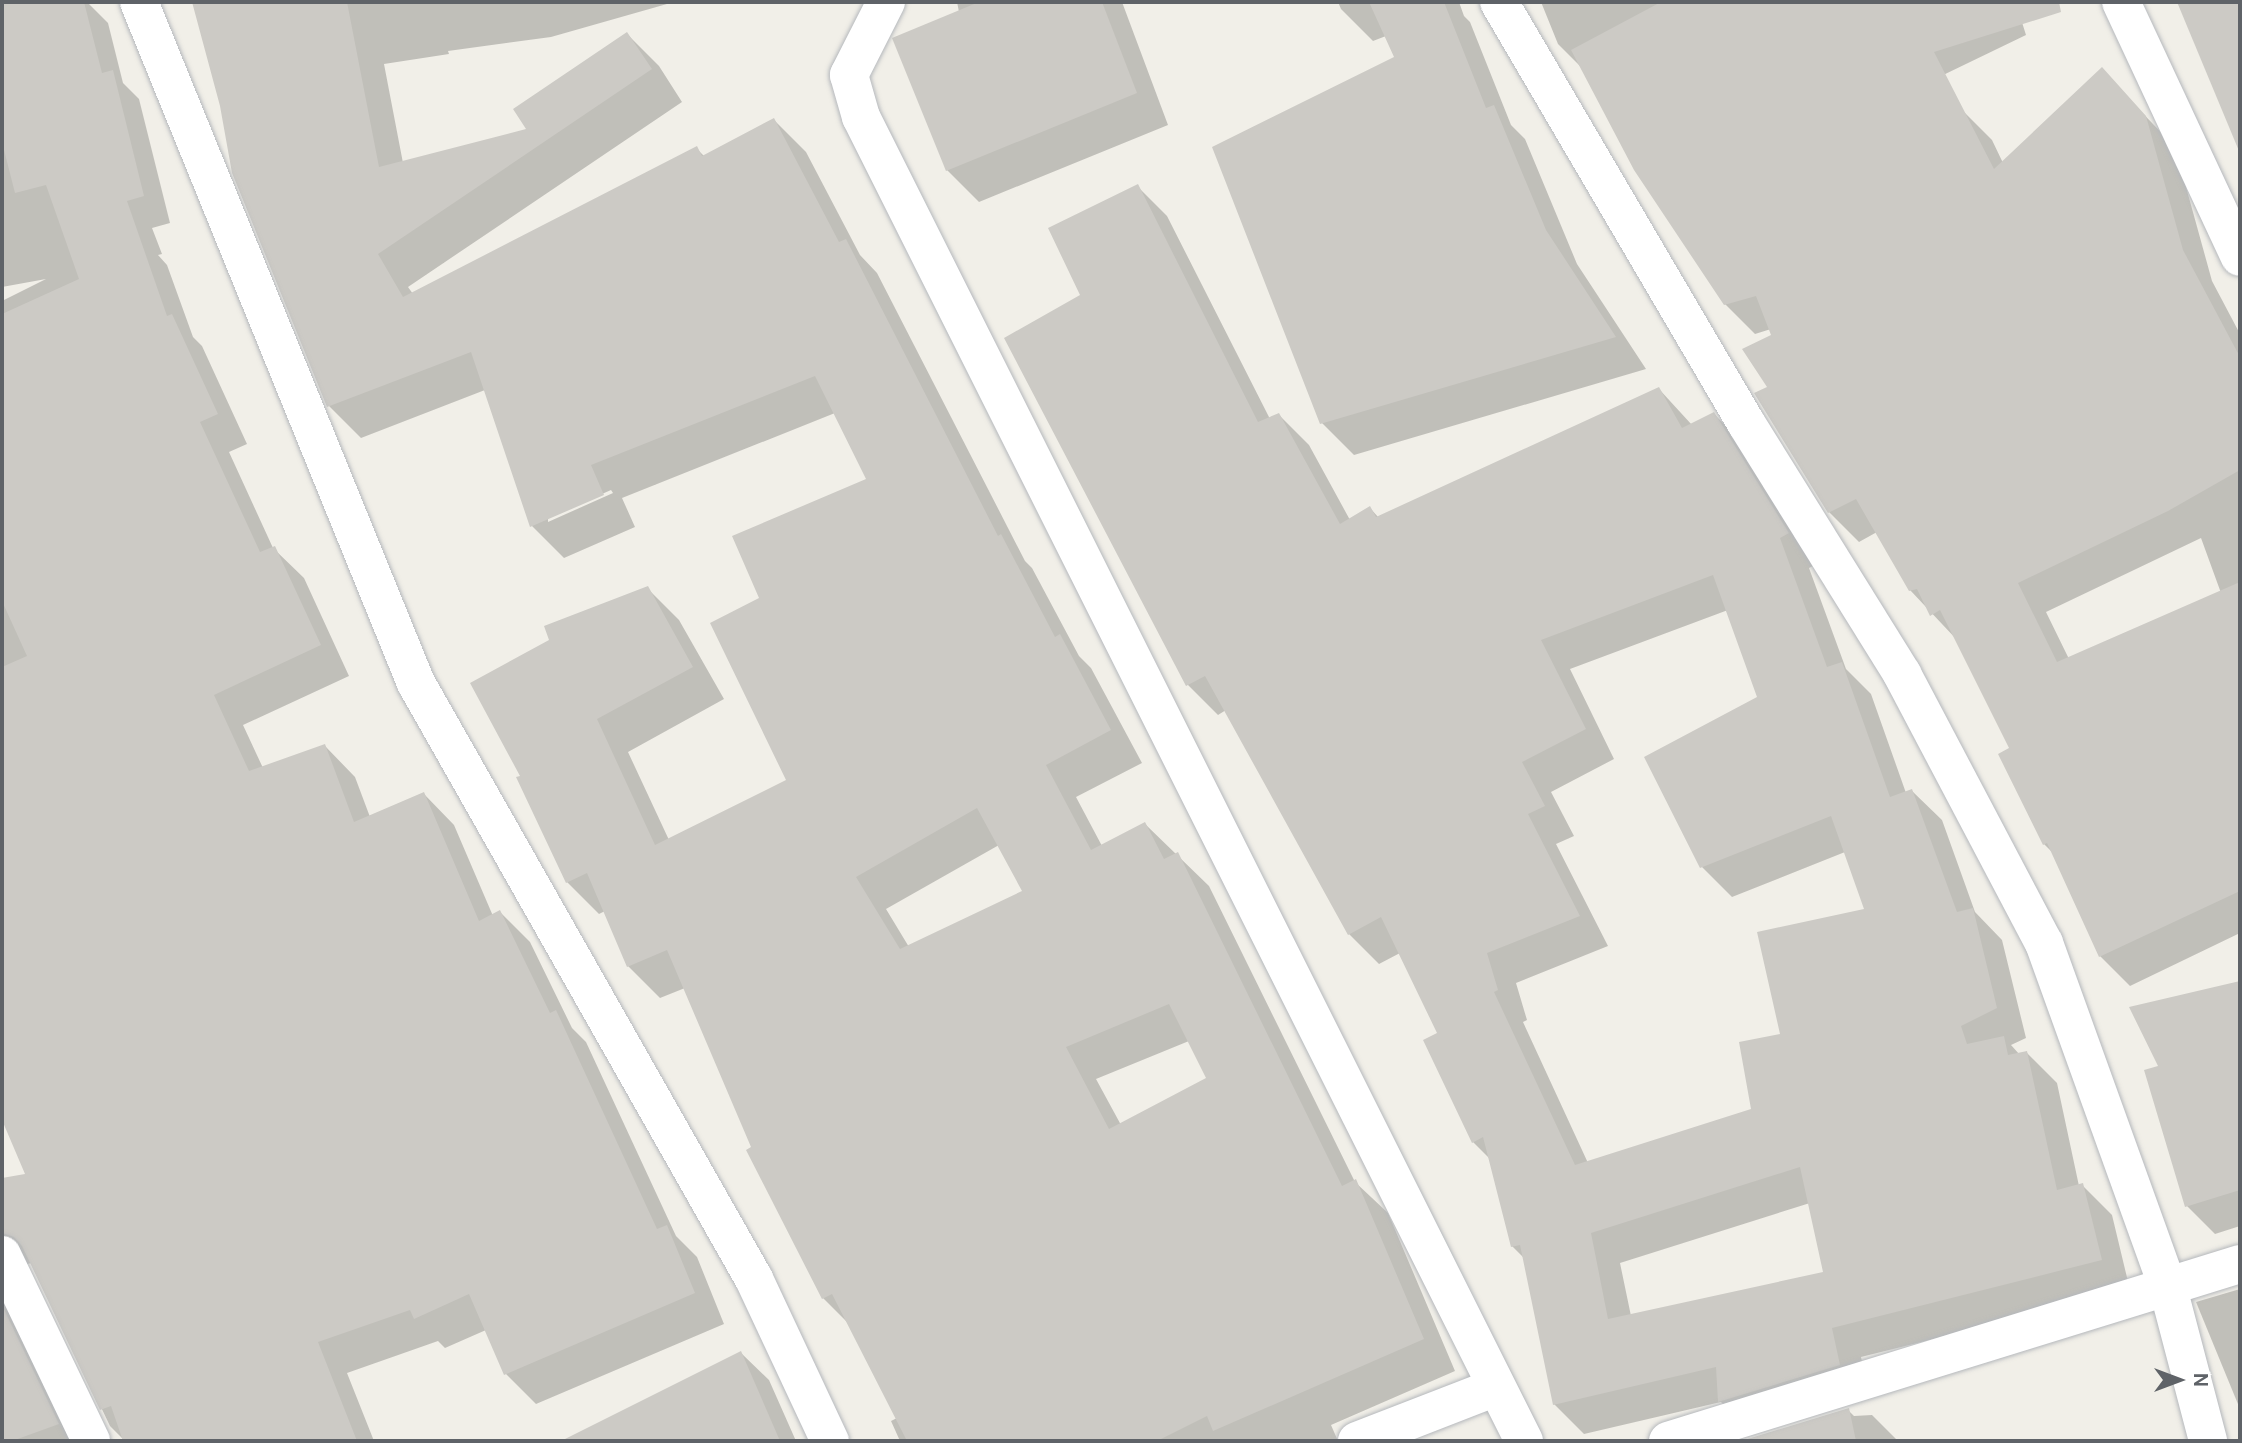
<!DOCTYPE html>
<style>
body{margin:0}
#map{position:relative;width:2242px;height:1443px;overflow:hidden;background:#f1efe8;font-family:"DM Sans",sans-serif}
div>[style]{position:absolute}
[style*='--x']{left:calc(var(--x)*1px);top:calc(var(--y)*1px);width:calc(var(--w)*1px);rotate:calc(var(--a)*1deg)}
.shadow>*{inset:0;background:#0003}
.building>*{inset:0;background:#cccac5}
.roads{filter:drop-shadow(0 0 2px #b5b8bc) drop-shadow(0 0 2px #b5b8bc)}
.minor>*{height:38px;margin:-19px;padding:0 19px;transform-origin:19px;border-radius:19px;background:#fff}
span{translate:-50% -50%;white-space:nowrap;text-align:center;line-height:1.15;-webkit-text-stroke:5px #fff;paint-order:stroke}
.frame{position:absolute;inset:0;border:4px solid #5f6368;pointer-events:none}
.north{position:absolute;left:2144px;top:1345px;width:70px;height:70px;-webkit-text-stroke:5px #fff;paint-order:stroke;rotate:90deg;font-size:19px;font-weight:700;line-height:28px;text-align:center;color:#5f6368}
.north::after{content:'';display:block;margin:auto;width:24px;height:32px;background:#5f6368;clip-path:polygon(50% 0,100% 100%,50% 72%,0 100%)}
</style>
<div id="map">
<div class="shadow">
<i style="clip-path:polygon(2px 2px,87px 2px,108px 23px,123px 83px,139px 99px,170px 223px,152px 228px,162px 254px,158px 255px,167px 265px,193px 337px,202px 346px,247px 444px,229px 452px,273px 548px,304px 578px,349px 676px,243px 725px,263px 768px,325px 746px,355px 777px,370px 817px,424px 794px,454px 825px,493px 916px,500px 912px,530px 942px,572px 1028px,586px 1042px,676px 1236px,697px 1257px,724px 1324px,536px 1404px,506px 1374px,486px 1330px,445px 1348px,438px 1341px,347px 1373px,374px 1441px,125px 1441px,110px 1426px,32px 1263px,22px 1265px,81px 1441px,2px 1441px,2px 1208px,36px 1195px,2px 1115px,2px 775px,16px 769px,2px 735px,2px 301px,46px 279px,2px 287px)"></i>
<i style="clip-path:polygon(evenodd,194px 2px,674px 2px,551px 37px,448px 51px,449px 54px,384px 64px,403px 163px,529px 130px,627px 34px,659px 66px,682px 102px,408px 287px,413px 294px,697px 149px,705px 157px,774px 120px,806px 152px,860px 255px,877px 273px,1025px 561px,1032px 568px,1079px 656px,1091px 668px,1142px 763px,1076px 797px,1102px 846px,1145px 824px,1209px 886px,1355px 1182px,1388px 1213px,1455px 1371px,1331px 1425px,1338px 1441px,900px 1441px,891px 1421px,897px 1418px,849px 1324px,823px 1298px,754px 1148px,685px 988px,660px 998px,628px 966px,605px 911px,599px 914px,567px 882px,519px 778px,647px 588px,679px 620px,724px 699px,628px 752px,669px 840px,789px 781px,761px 599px,868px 480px,835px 413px,622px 498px,635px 527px,564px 558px,532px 526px,485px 390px,361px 438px,329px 406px,221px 106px,194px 2px,611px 490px,613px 493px,548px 522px,548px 518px,611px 490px,194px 2px,999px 845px,1025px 892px,909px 947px,886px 909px,999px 845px,194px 2px,1189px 1041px,1209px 1079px,1121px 1125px,1096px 1079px,1189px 1041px)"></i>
<i style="clip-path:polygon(957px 2px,1122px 2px,1168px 125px,979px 202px,947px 170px,959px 12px)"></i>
<i style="clip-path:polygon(1338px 2px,1459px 2px,1464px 16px,1470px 22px,1511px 125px,1525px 139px,1577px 264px,1646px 369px,1354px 455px,1322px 423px,1396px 58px,1386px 36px,1373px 41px,1341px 9px)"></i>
<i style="clip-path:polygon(evenodd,1541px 2px,1808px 2px,1814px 13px,1847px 2px,2054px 2px,2020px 16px,2026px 35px,1908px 92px,1963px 111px,1992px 140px,2003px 163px,2109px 78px,2175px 147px,2212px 281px,2240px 334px,2240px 933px,2130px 986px,2100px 956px,2055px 855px,2044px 844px,2011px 749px,1958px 641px,1910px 590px,1877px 532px,1859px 542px,1829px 512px,1769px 388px,1773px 336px,1771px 329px,1755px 334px,1725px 304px,1582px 68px,1558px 44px,1541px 2px,2201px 538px,2221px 593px,2069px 659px,2046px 612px,2201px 538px)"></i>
<i style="clip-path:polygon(2209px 2px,2240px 2px,2240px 144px,2184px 13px)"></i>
<i style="clip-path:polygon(evenodd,1137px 186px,1167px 216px,1270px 419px,1279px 415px,1309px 445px,1350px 520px,1370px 508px,1379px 518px,1659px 389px,1692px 425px,1714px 414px,1744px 444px,1817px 564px,1809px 568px,1846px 669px,1871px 694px,1906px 793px,1912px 791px,1942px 820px,1975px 912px,2002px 940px,2026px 1038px,2011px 1045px,2020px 1055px,2027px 1053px,2057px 1083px,2079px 1186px,2082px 1185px,2112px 1215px,2130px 1290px,1861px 1357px,1869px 1395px,1750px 1431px,1721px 1402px,1584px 1434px,1554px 1404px,1524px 1258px,1512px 1246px,1490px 1159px,1473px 1142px,1439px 1034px,1400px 953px,1379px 964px,1349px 934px,1226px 710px,1218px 715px,1188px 685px,1083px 295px,1137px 186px,1728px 610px,1759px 698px,1702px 867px,1732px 897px,1845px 852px,1866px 910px,1782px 1035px,1753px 1110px,1588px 1163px,1523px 1022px,1527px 1020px,1516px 983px,1608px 946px,1556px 844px,1574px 836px,1551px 792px,1614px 759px,1570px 669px,1728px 610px,1137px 186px,1810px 1203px,1826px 1273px,1631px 1316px,1620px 1263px,1810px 1203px)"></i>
<i style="clip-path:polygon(2240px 983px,2240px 1226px,2215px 1234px,2187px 1206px,2160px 1067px,2132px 1008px)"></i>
<i style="clip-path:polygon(2240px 1289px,2240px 1409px,2196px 1302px)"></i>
<i style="clip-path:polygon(741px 1353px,769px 1380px,796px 1441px,580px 1441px,663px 1400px)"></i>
<i style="clip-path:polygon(1848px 1410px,1854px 1416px,1872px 1415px,1898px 1441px,1747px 1441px)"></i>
</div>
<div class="building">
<i style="clip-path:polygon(2px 2px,84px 2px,102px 73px,113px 70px,144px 196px,127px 201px,167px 316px,172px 314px,218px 414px,200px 422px,260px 552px,275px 546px,321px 645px,214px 695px,249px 771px,325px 744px,354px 822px,424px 792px,479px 921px,500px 910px,550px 1013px,556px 1010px,657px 1229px,667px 1225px,695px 1293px,504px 1375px,469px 1294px,414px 1319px,410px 1310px,318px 1342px,357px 1441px,123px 1441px,111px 1406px,100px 1410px,22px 1246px,14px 1237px,2px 1233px,2px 1178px,25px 1174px,2px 1120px,2px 667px,27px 656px,2px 601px,2px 314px,79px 279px,46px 185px,15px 193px,2px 142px)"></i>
<i style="clip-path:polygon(evenodd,192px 2px,347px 2px,379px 167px,526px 129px,513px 109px,627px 32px,652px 69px,378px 254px,403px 297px,697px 146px,702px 156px,774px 118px,839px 242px,846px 239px,998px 536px,1001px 534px,1055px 637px,1060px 634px,1111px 730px,1046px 765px,1091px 850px,1145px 822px,1164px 859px,1178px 852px,1342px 1186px,1356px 1179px,1424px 1339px,1213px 1431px,1207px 1416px,1157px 1441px,907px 1441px,832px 1294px,822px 1299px,746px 1150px,751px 1147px,667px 950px,627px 967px,587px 873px,566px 883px,516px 777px,520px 776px,470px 683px,549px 640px,544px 626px,648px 586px,693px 667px,597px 719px,655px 845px,786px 780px,710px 623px,759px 598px,732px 536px,866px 479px,815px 376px,591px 465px,604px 495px,530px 527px,471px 352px,327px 407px,232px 173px,220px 106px,192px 2px,977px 808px,1022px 891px,900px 949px,856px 877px,977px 808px,192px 2px,1169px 1004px,1206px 1078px,1109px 1129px,1066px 1047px,1169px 1004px)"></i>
<i style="clip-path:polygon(979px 2px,1102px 2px,1137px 93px,946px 171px,892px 38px)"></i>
<i style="clip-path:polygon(1369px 2px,1444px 2px,1486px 108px,1494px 105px,1546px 230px,1616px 337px,1320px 424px,1212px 147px,1394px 57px)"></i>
<i style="clip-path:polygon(1661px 2px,2059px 2px,2061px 12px,1934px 52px,1994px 169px,2102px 67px,2146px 116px,2183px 250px,2240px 357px,2240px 470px,2168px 511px,2018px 583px,2057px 662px,2240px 582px,2240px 891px,2099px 957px,2047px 843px,2043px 845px,1998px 754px,2009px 748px,1940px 610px,1930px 616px,1917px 589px,1909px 591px,1856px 499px,1828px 513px,1754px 393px,1767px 387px,1742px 349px,1771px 335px,1756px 296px,1724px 305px,1634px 170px,1571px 50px)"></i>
<i style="clip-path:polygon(2177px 2px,2240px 2px,2240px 151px,2239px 151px)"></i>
<i style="clip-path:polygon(evenodd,1138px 184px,1258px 422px,1279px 413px,1340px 524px,1370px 506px,1376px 517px,1659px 387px,1682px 428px,1714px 412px,1789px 533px,1780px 538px,1827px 667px,1842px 662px,1890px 797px,1912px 789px,1957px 912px,1973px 908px,1997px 1008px,1961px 1026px,1967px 1044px,2004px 1036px,2008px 1055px,2027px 1051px,2057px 1190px,2083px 1183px,2102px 1260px,1832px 1328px,1840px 1365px,1718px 1402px,1716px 1367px,1553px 1405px,1520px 1245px,1511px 1247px,1483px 1137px,1472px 1143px,1423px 1040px,1437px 1033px,1381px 917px,1348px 935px,1205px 676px,1186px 686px,1004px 338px,1080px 295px,1048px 228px,1138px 184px,1713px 575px,1757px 697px,1644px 757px,1700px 868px,1831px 816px,1864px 909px,1757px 932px,1780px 1034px,1739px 1042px,1751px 1109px,1575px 1165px,1494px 992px,1498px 990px,1487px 953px,1580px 916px,1528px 814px,1545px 806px,1522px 762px,1586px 729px,1541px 640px,1713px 575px,1138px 184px,1800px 1167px,1823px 1272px,1608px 1319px,1591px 1233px,1800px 1167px)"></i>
<i style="clip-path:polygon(2240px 981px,2240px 1190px,2185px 1207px,2144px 1070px,2158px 1066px,2129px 1007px)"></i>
<i style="clip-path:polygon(2px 1305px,59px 1424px,12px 1441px,2px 1441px)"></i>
<i style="clip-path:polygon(741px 1351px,780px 1441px,561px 1441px)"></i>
<i style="clip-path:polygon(1849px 1408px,1856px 1441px,1741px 1441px)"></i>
</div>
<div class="roads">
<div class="minor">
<i style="--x:139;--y:2;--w:735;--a:67.87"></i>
<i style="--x:416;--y:683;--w:685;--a:60.44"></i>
<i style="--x:754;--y:1279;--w:179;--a:64.9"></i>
<i style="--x:886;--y:2;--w:82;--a:116.9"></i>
<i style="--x:849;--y:75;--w:44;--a:74.1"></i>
<i style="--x:861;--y:117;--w:1481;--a:63.4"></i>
<i style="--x:1499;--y:2;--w:488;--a:59.6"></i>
<i style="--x:1746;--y:423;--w:296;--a:58.1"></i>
<i style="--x:1902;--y:674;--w:304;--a:62.2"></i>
<i style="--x:2044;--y:943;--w:367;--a:70.2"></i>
<i style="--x:2168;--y:1288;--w:158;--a:75.3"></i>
<i style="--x:2121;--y:2;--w:281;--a:65"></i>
<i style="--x:2;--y:1255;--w:206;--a:64.4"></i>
<i style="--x:1357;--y:1441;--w:149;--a:-21.2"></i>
<i style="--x:1668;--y:1441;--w:599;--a:-17.19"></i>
</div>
</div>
<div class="frame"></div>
<div class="north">N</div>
</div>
